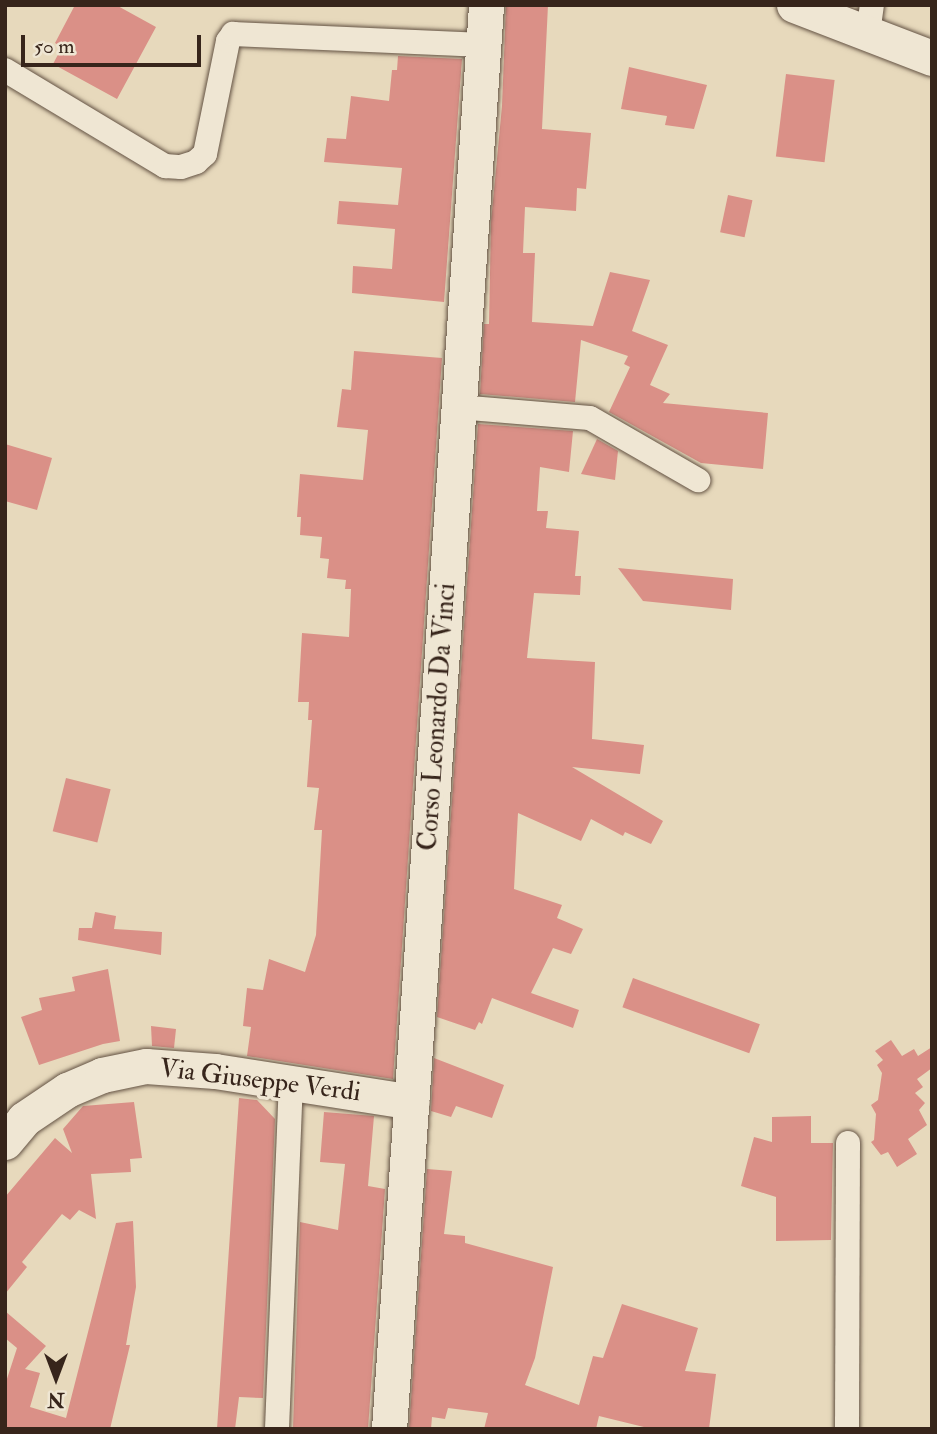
<!DOCTYPE html>
<style>
body{margin:0}
#map{position:relative;width:937px;height:1434px;overflow:hidden;background:#e7d9bc;font-family:"IM FELL Double Pica",serif}
div>[style]{position:absolute}
[style*='--x']{left:calc(var(--x)*1px);top:calc(var(--y)*1px);width:calc(var(--w)*1px);rotate:calc(var(--a)*1deg)}
.building>*{inset:0;background:#da9087;transform-origin:0 0}
.roads{filter:drop-shadow(0 0 2px #635243) drop-shadow(0 0 2px #635243)}
.street>*{height:24px;margin:-12px;padding:0 12px;transform-origin:12px;border-radius:12px;background:#efe6d3}
.secondary>*{height:35px;margin:-17.5px;padding:0 17.5px;transform-origin:17.5px;border-radius:17.5px;background:#efe6d3}
span{translate:-50% -50%;white-space:nowrap;text-align:center;line-height:1.15;-webkit-text-stroke:7px #efe6d3;paint-order:stroke}
.street-label{font-size:26px;color:#37251b}
.frame{position:absolute;inset:0;border:7px solid #37251b;pointer-events:none}
.north{position:absolute;left:21px;top:1343px;width:70px;height:70px;-webkit-text-stroke:5px #efe6d3;paint-order:stroke;rotate:180deg;font-size:19px;font-weight:700;line-height:28px;text-align:center;color:#37251b}
.north::after{content:'';display:block;margin:auto;width:24px;height:32px;background:#37251b;clip-path:polygon(50% 0,100% 100%,50% 72%,0 100%)}
.scale{position:absolute;left:21px;top:35px;width:180px;height:32px;box-sizing:border-box;border:4px solid #37251b;border-top:0;padding-left:9px;font-size:21px;line-height:24px;white-space:nowrap;color:#37251b;-webkit-text-stroke:5px #efe6d3;paint-order:stroke}
</style>
<div id="map">
<div class="building">
<i style="clip-path:polygon(75px 5px,116px 5px,156px 27px,117px 99px,53px 64px,62px 47px,55px 43px)"></i>
<i style="clip-path:polygon(506px 5px,548px 5px,542px 129px,591px 133px,586px 189px,577px 188px,576px 211px,525px 207px,523px 253px,535px 253px,532px 322px,593px 326px,610px 272px,650px 280px,632px 331px,668px 345px,650px 385px,670px 394px,663px 403px,768px 413px,763px 469px,701px 463px,609px 412px,630px 367px,624px 364px,628px 356px,581px 340px,575px 402px,480px 394px,484px 324px,489px 324px,491px 222px,502px 106px)"></i>
<i style="clip-path:polygon(398px 56px,462px 59px,444px 302px,352px 293px,353px 266px,392px 269px,395px 229px,337px 224px,339px 201px,398px 205px,402px 168px,324px 162px,327px 138px,346px 139px,351px 96px,389px 101px,392px 70px,397px 70px)"></i>
<i style="clip-path:polygon(629px 67px,707px 85px,694px 129px,665px 125px,667px 116px,621px 109px)"></i>
<i style="left:786px;top:74px;width:49px;height:83px;rotate:7deg"></i>
<i style="left:728px;top:195px;width:25px;height:38px;rotate:12deg"></i>
<i style="clip-path:polygon(354px 351px,442px 358px,393px 1079px,247px 1056px,251px 1027px,243px 1026px,247px 988px,263px 990px,269px 959px,305px 972px,316px 935px,322px 830px,314px 830px,319px 788px,307px 787px,312px 720px,308px 720px,309px 702px,298px 702px,302px 633px,349px 637px,351px 589px,345px 589px,346px 580px,327px 578px,329px 559px,320px 558px,322px 537px,300px 535px,301px 517px,297px 517px,300px 474px,363px 480px,368px 430px,337px 427px,342px 389px,351px 390px)"></i>
<i style="clip-path:polygon(478px 424px,573px 431px,569px 472px,540px 467px,537px 511px,548px 511px,546px 528px,579px 531px,575px 576px,581px 576px,580px 595px,534px 593px,527px 658px,595px 662px,592px 739px,644px 745px,640px 774px,572px 767px,663px 821px,651px 844px,625px 832px,623px 836px,591px 819px,581px 841px,518px 813px,514px 889px,562px 905px,557px 918px,583px 929px,571px 954px,553px 948px,531px 993px,579px 1010px,573px 1028px,492px 998px,482px 1024px,479px 1022px,475px 1030px,437px 1017px)"></i>
<i style="clip-path:polygon(597px 439px,618px 451px,615px 480px,581px 474px)"></i>
<i style="clip-path:polygon(5px 444px,52px 458px,37px 510px,5px 501px)"></i>
<i style="clip-path:polygon(618px 568px,733px 579px,731px 610px,643px 601px)"></i>
<i style="left:66px;top:778px;width:46px;height:55px;rotate:14deg"></i>
<i style="clip-path:polygon(95px 912px,116px 916px,114px 929px,162px 932px,161px 955px,78px 940px,79px 928px,92px 928px)"></i>
<i style="clip-path:polygon(108px 969px,120px 1041px,103px 1044px,39px 1065px,21px 1017px,42px 1010px,39px 998px,75px 991px,72px 977px)"></i>
<i style="left:633px;top:978px;width:135px;height:31px;rotate:20deg"></i>
<i style="clip-path:polygon(151px 1026px,176px 1029px,174px 1048px,152px 1046px)"></i>
<i style="clip-path:polygon(891px 1040px,902px 1056px,914px 1049px,918px 1056px,932px 1047px,932px 1068px,917px 1079px,923px 1087px,915px 1093px,925px 1103px,919px 1110px,927px 1125px,908px 1139px,917px 1154px,897px 1167px,888px 1152px,881px 1155px,871px 1142px,874px 1140px,876px 1114px,871px 1105px,878px 1100px,882px 1073px,877px 1065px,883px 1060px,875px 1051px)"></i>
<i style="clip-path:polygon(434px 1058px,504px 1085px,492px 1118px,456px 1106px,451px 1117px,431px 1111px)"></i>
<i style="clip-path:polygon(239px 1098px,257px 1100px,275px 1119px,263px 1398px,239px 1397px,235px 1429px,217px 1429px)"></i>
<i style="clip-path:polygon(134px 1102px,142px 1158px,130px 1159px,131px 1172px,91px 1174px,96px 1219px,79px 1210px,70px 1220px,62px 1214px,22px 1262px,27px 1267px,5px 1294px,5px 1197px,55px 1138px,72px 1153px,63px 1129px,83px 1106px)"></i>
<i style="clip-path:polygon(324px 1112px,374px 1116px,368px 1186px,385px 1189px,368px 1429px,293px 1429px,300px 1222px,338px 1230px,345px 1164px,320px 1162px)"></i>
<i style="clip-path:polygon(811px 1116px,811px 1143px,833px 1143px,831px 1240px,776px 1241px,776px 1197px,741px 1186px,754px 1137px,772px 1142px,772px 1117px)"></i>
<i style="clip-path:polygon(427px 1169px,452px 1171px,444px 1234px,465px 1236px,465px 1243px,553px 1267px,535px 1358px,525px 1385px,579px 1405px,593px 1356px,603px 1358px,622px 1304px,698px 1328px,685px 1371px,716px 1374px,709px 1429px,652px 1429px,599px 1416px,596px 1429px,484px 1429px,488px 1413px,448px 1408px,445px 1419px,432px 1417px,431px 1429px,409px 1429px)"></i>
<i style="clip-path:polygon(133px 1221px,136px 1287px,126px 1345px,130px 1345px,110px 1429px,5px 1429px,5px 1385px,17px 1348px,5px 1338px,5px 1311px,46px 1346px,25px 1369px,40px 1373px,30px 1407px,66px 1418px,116px 1223px)"></i>
</div>
<div class="roads">
<div class="street">
<i style="--x:868;--y:33;--w:28;--a:-82"></i>
<i style="--x:5;--y:70;--w:187;--a:31"></i>
<i style="--x:165;--y:166;--w:16;--a:4"></i>
<i style="--x:181;--y:167;--w:16;--a:-18"></i>
<i style="--x:196;--y:162;--w:12;--a:-42"></i>
<i style="--x:205;--y:154;--w:115;--a:-78.5"></i>
<i style="--x:228;--y:41;--w:9;--a:-54"></i>
<i style="--x:233;--y:34;--w:250;--a:2.5"></i>
<i style="--x:458;--y:407;--w:132;--a:4.8"></i>
<i style="--x:590;--y:418;--w:125;--a:29.9"></i>
<i style="--x:277;--y:1429;--w:347;--a:-87.7"></i>
<i style="--x:847;--y:1429;--w:286;--a:-89.8"></i>
</div>
<div class="secondary">
<i style="--x:794;--y:5;--w:148;--a:21"></i>
<i style="--x:5;--y:1142;--w:30;--a:-50"></i>
<i style="--x:24;--y:1119;--w:52;--a:-34"></i>
<i style="--x:67;--y:1090;--w:38;--a:-23"></i>
<i style="--x:102;--y:1075;--w:45;--a:-11.6"></i>
<i style="--x:146;--y:1066;--w:69;--a:4.1"></i>
<i style="--x:215;--y:1071;--w:199;--a:8.9"></i>
<i style="--x:389;--y:1429;--w:1427;--a:-86.1"></i>
</div>
</div>
<div class="street-label">
<span style="left:438px;top:717px;rotate:-86deg">Corso Leonardo Da Vinci</span>
<span style="left:260px;top:1081px;rotate:7deg">Via Giuseppe Verdi</span>
</div>
<div class="frame"></div>
<div class="north">N</div>
<div class="scale">50 m</div>
</div>
